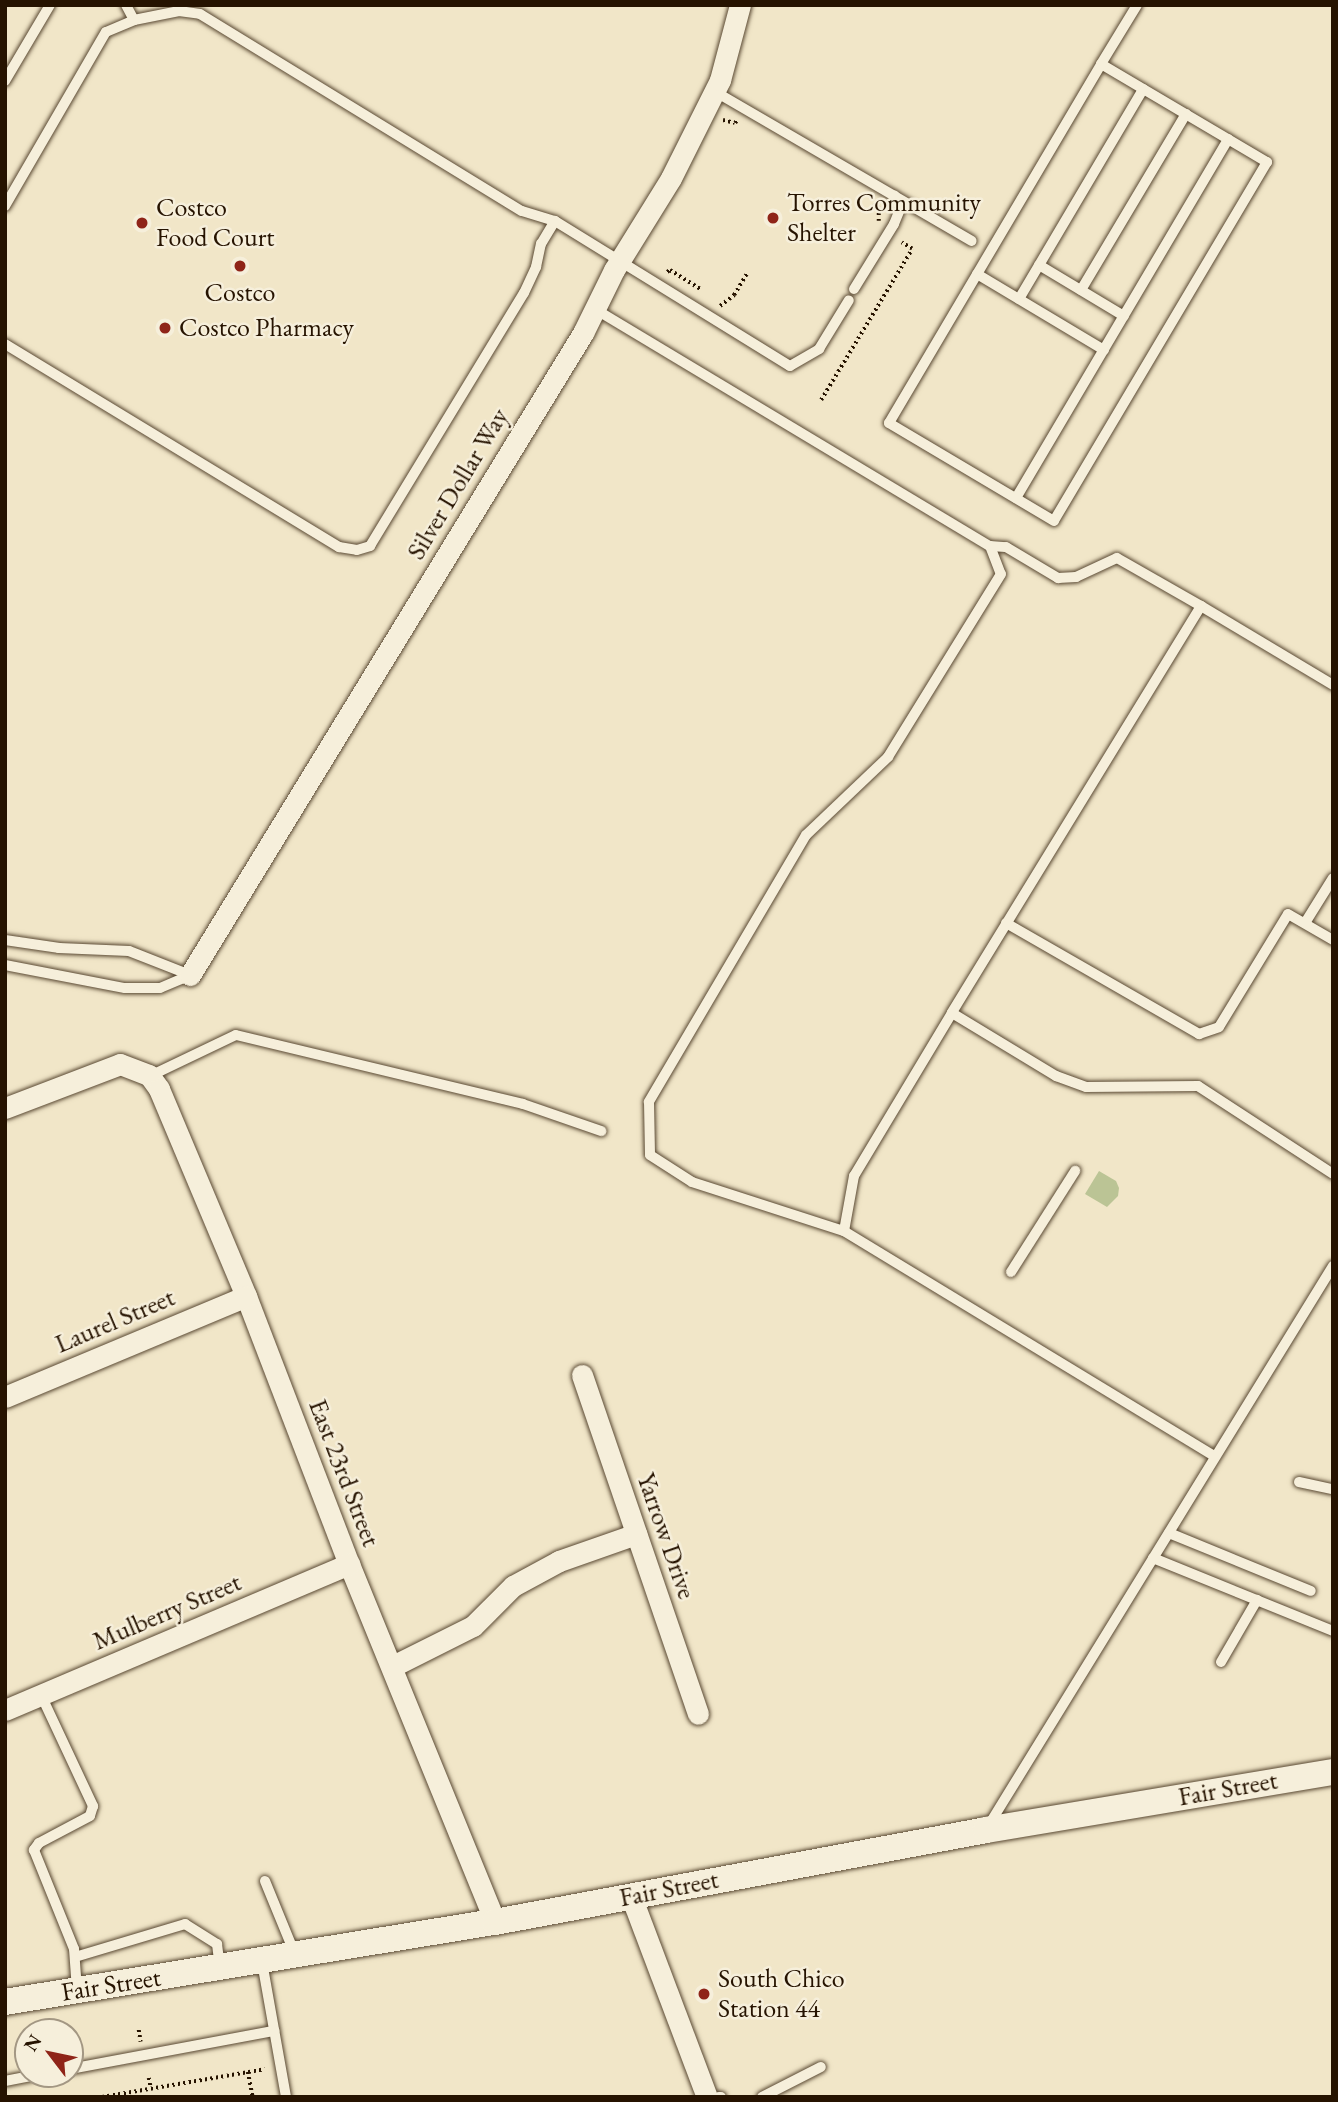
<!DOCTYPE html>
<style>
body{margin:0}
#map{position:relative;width:1338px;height:2102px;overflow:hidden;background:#f1e6c8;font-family:"EB Garamond",serif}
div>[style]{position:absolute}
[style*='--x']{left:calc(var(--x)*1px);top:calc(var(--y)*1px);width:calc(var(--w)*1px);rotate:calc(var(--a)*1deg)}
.green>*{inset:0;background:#bbc495}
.path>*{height:3.5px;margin-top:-1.75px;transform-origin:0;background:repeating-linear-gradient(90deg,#261300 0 2px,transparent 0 5.5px)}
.roads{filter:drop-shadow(0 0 2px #594832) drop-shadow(0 0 2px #594832)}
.service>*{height:10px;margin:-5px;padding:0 5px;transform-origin:5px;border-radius:5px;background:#f6efdb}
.minor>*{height:21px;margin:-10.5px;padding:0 10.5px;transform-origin:10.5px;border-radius:10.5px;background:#f6efdb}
.tertiary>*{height:26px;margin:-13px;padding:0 13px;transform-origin:13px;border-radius:13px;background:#f6efdb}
.dots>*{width:19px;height:19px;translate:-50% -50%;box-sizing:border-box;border:4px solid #f6efdb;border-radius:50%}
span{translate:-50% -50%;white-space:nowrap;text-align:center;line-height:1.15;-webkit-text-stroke:5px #f6efdb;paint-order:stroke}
.poi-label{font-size:26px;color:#261300}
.left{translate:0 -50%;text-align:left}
.street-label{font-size:26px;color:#261300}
.frame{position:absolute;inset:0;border:7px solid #261300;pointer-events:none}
.north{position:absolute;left:14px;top:2018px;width:70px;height:70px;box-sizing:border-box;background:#f6efdb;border:2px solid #a39783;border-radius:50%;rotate:302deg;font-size:19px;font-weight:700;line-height:28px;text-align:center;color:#261300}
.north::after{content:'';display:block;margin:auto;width:24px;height:32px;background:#8f2418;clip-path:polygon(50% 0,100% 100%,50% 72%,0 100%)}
</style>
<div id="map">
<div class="green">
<i style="clip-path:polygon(1099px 1171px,1116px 1181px,1119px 1188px,1118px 1196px,1107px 1207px,1085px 1194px)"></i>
</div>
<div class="path">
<i style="--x:723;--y:120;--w:12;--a:14"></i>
<i style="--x:735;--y:123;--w:4;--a:-56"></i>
<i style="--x:874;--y:203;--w:7;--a:45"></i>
<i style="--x:879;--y:208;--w:13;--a:90"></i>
<i style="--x:667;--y:272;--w:4;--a:-34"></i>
<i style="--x:670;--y:270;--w:36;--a:32"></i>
<i style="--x:720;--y:306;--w:18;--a:-38"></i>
<i style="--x:734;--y:295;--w:26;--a:-59"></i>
<i style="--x:821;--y:400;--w:176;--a:-58.9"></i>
<i style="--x:912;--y:249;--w:12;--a:-149"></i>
<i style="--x:139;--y:2030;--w:12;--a:81"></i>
<i style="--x:248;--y:2072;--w:25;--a:79"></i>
<i style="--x:149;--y:2078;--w:10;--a:79"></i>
<i style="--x:102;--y:2097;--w:165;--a:-9.7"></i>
</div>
<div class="roads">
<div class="service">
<i style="--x:126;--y:5;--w:17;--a:62"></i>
<i style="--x:134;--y:20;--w:46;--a:-11.3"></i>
<i style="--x:179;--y:11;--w:21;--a:8"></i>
<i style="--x:200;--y:14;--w:377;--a:31.5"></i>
<i style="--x:522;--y:211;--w:34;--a:17"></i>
<i style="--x:555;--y:221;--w:276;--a:31.7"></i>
<i style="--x:790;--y:366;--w:34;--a:-30"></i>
<i style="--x:819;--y:349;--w:57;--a:-58.5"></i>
<i style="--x:1101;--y:64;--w:193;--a:30.6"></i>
<i style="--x:1267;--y:162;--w:417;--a:120.7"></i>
<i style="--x:1054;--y:521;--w:192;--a:-149.3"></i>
<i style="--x:889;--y:423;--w:417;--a:-59.4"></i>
<i style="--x:1101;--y:64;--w:69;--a:-58.6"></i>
<i style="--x:5;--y:81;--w:88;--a:-59.4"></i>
<i style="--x:714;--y:91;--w:298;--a:30.2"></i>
<i style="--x:5;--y:206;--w:201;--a:-59.9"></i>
<i style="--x:106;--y:32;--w:30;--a:-23"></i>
<i style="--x:1039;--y:265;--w:99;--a:31"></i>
<i style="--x:977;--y:274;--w:148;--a:30.9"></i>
<i style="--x:854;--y:289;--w:76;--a:-58.4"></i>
<i style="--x:894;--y:224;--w:18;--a:-68"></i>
<i style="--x:901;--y:207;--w:13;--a:-119"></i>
<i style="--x:1081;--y:290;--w:205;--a:-59.2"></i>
<i style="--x:1019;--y:299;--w:244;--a:-59.4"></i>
<i style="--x:595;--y:309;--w:461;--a:31"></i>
<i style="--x:990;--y:546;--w:30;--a:69"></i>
<i style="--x:1001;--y:574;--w:215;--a:121.7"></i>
<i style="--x:888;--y:757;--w:113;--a:136.4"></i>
<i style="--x:806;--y:835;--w:310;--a:120.5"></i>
<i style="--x:649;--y:1102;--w:53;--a:88.9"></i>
<i style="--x:650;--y:1155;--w:50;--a:32.7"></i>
<i style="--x:692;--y:1182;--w:160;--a:17.9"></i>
<i style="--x:844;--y:1231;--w:434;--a:31.3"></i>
<i style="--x:5;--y:344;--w:391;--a:31.3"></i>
<i style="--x:339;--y:547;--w:18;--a:9"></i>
<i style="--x:357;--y:550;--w:14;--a:-17"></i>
<i style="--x:370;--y:546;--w:296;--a:-58.7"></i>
<i style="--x:524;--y:293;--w:29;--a:-65"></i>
<i style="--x:536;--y:267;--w:24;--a:-78"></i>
<i style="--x:541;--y:244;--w:27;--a:-59"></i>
<i style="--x:1016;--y:498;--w:417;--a:-59.4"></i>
<i style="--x:990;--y:546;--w:16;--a:4"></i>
<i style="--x:1006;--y:547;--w:61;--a:30.8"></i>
<i style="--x:1058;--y:578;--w:18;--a:-3"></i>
<i style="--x:1076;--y:577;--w:45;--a:-24.9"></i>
<i style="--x:1117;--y:558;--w:97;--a:29.7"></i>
<i style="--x:1333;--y:685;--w:154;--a:-149.1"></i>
<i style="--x:1201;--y:606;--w:477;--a:121.5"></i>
<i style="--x:952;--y:1013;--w:122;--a:31.2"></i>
<i style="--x:1056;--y:1076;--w:32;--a:20"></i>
<i style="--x:1086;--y:1087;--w:112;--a:-0.5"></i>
<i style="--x:1198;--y:1086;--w:161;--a:33.1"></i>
<i style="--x:1006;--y:923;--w:223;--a:29.9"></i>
<i style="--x:1199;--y:1034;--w:21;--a:-19"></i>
<i style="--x:1219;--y:1027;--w:132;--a:-58.6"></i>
<i style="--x:1288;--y:914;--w:52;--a:30"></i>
<i style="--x:1305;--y:923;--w:53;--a:-58.1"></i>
<i style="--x:5;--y:940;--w:55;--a:8.4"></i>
<i style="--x:59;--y:948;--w:70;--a:2.5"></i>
<i style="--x:129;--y:951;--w:66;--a:21.5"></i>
<i style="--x:5;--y:965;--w:122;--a:10.9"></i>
<i style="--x:125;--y:988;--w:35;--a:0"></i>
<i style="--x:160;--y:988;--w:33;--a:-23"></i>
<i style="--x:150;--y:1076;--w:95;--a:-25.5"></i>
<i style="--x:236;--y:1035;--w:295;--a:13.5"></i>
<i style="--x:523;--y:1104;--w:83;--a:19.1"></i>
<i style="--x:844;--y:1231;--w:56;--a:-79.7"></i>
<i style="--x:854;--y:1176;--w:190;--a:-59"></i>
<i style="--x:1011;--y:1272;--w:120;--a:-57.6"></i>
<i style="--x:1299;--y:1482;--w:35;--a:12"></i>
<i style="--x:1169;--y:1533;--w:153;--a:22.2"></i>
<i style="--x:1153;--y:1558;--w:194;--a:22.1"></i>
<i style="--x:1221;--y:1662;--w:72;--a:-59.9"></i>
<i style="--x:41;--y:1695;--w:123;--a:64.9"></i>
<i style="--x:93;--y:1806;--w:10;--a:107"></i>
<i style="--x:90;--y:1816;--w:58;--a:152.1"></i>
<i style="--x:39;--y:1843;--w:9;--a:126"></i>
<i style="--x:34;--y:1850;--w:107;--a:68"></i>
<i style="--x:74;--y:1949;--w:41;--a:85.8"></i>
<i style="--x:987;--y:1828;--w:660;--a:-58.38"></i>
<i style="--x:265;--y:1881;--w:79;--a:67.7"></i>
<i style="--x:75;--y:1957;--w:115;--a:-16.7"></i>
<i style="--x:185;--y:1924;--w:38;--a:32"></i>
<i style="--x:217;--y:1944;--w:23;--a:83"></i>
<i style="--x:262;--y:1962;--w:137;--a:79.9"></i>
<i style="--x:70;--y:2069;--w:208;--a:-10.6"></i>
<i style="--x:5;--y:2081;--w:38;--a:-11"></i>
<i style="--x:719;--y:2097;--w:2;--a:0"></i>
<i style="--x:762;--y:2097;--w:66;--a:-27"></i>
</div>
<div class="minor">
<i style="--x:190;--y:975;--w:753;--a:-58.53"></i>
<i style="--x:583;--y:333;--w:70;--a:-63.8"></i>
<i style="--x:614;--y:270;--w:108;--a:-58.2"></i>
<i style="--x:671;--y:178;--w:110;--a:-63.4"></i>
<i style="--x:720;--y:80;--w:78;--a:-75.1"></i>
<i style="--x:5;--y:1108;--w:123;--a:-20.9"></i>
<i style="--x:120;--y:1064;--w:31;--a:21"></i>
<i style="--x:149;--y:1075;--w:17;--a:54"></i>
<i style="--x:159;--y:1089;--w:225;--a:67.2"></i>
<i style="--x:246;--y:1296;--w:287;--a:69"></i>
<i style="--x:349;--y:1564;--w:387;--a:67.8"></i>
<i style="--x:582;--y:1375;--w:358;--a:71.1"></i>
<i style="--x:5;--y:1397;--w:261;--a:-22.7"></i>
<i style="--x:393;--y:1666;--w:89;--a:-26.6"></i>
<i style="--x:473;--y:1626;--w:57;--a:-45"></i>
<i style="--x:513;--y:1586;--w:52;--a:-28.5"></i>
<i style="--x:559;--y:1561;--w:82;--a:-19.3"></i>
<i style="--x:5;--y:1710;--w:374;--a:-23"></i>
<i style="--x:631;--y:1896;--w:215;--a:69.3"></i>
</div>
<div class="tertiary">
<i style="--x:5;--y:2002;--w:496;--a:-9.3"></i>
<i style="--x:495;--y:1922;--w:500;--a:-10.6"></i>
<i style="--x:986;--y:1830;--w:352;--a:-9.5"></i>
</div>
</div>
<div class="dots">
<i style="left:773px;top:218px;background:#8f2418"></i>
<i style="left:142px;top:223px;background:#8f2418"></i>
<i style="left:240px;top:266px;background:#8f2418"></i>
<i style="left:165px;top:328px;background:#8f2418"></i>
<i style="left:704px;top:1994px;background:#8f2418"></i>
</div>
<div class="poi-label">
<span class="left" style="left:787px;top:218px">Torres Community<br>Shelter</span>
<span class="left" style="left:156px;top:223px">Costco<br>Food Court</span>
<span style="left:240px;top:293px">Costco</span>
<span class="left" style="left:179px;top:328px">Costco Pharmacy</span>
<span class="left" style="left:718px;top:1994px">South Chico<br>Station 44</span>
</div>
<div class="street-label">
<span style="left:458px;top:484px;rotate:-59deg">Silver Dollar Way</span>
<span style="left:115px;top:1321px;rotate:-23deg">Laurel Street</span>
<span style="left:344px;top:1473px;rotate:69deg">East 23rd Street</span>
<span style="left:666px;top:1536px;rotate:71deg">Yarrow Drive</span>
<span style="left:167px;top:1612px;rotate:-23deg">Mulberry Street</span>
<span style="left:1228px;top:1789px;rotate:-10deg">Fair Street</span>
<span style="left:669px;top:1889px;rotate:-11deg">Fair Street</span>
<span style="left:111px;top:1985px;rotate:-9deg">Fair Street</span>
</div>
<div class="frame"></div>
<div class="north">N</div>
</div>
